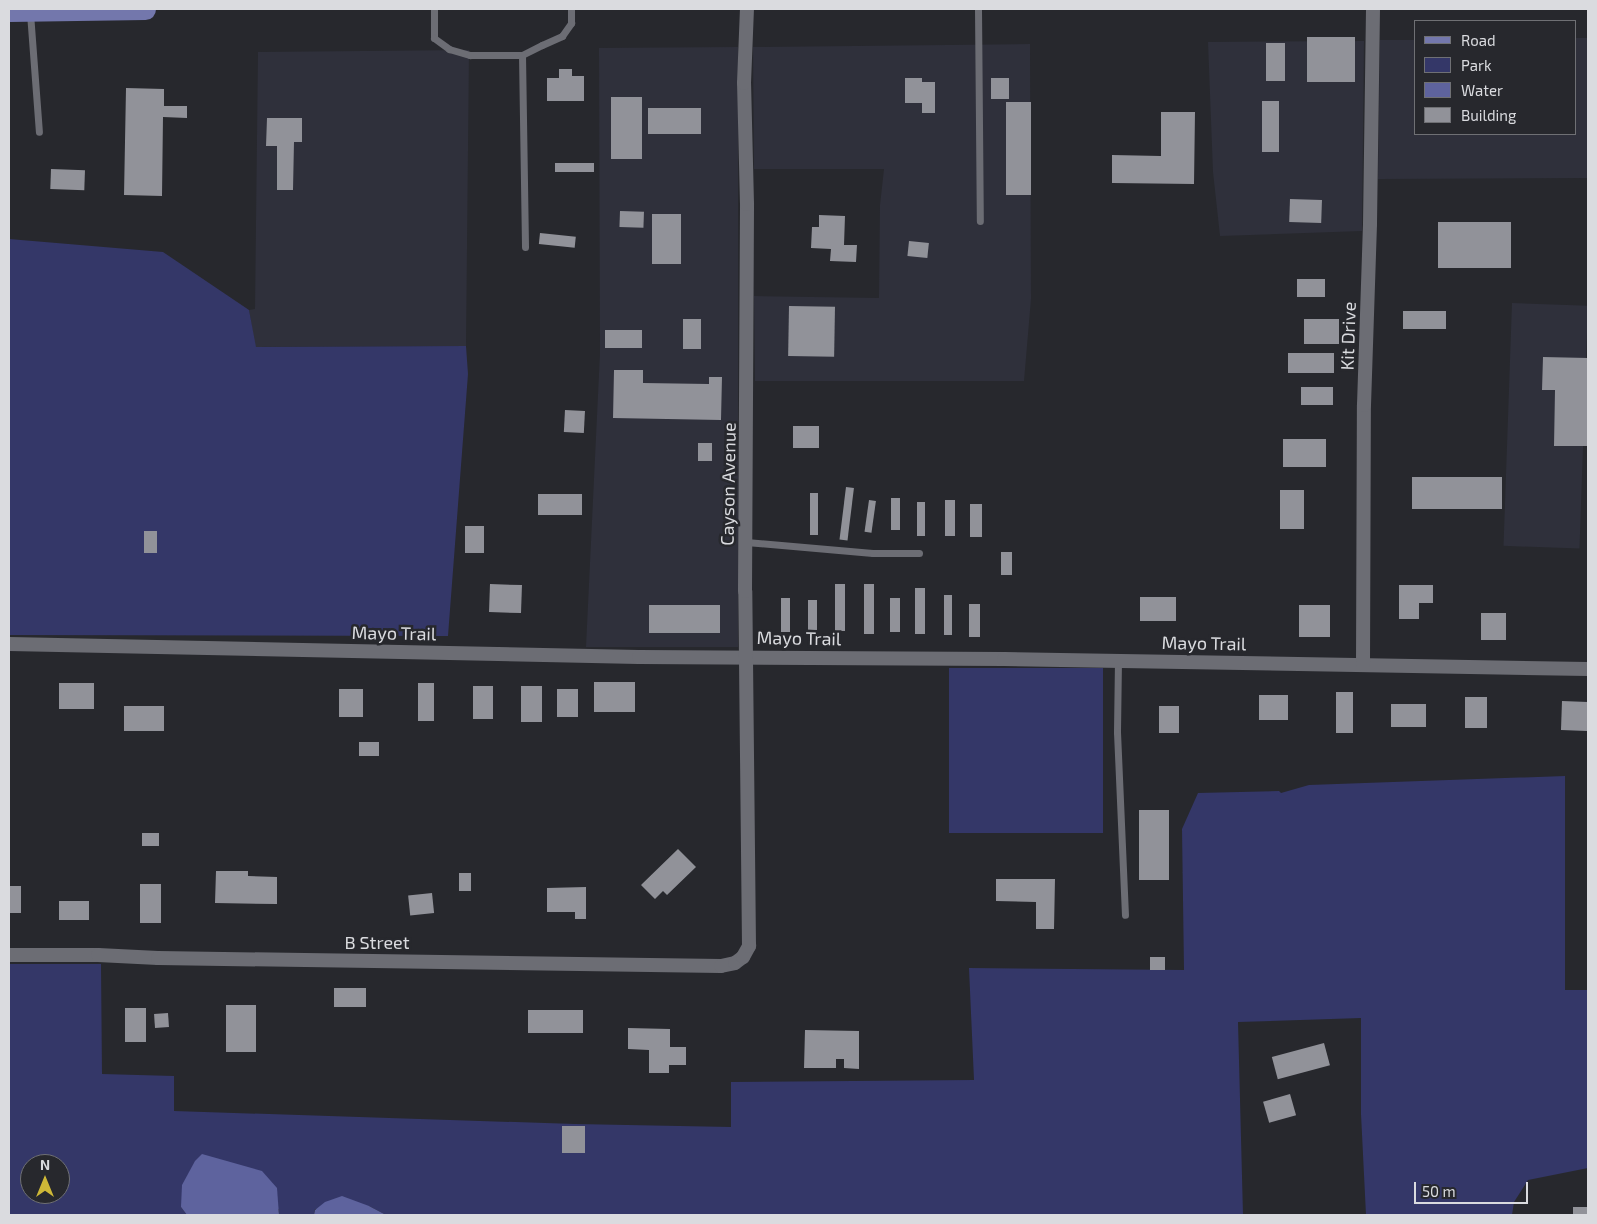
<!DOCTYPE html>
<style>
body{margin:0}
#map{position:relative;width:1597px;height:1224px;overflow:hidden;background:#27282d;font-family:"Exo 2",sans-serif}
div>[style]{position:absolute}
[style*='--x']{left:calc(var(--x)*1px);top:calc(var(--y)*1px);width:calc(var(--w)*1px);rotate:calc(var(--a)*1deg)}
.built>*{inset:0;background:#2f303b;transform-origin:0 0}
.green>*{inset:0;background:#343768;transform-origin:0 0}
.water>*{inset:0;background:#5e639e}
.building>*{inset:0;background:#919299;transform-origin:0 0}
.lane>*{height:7px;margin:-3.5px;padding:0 3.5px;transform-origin:3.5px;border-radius:3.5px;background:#6c6d74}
.street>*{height:14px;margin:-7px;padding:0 7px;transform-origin:7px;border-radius:7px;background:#6c6d74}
.primary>*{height:21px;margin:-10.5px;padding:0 10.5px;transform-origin:10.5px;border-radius:10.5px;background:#7377ac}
span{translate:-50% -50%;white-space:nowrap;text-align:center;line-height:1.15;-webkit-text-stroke:5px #27282d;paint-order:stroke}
.street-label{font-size:18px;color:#dadbdf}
.frame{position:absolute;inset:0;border:10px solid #dadbdf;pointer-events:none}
.legend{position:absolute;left:1414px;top:20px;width:162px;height:115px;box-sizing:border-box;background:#27282d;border:1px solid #6f7074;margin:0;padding:6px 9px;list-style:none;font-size:15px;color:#dadbdf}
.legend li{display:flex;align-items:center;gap:10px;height:25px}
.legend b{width:25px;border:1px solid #6f7074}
.north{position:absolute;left:20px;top:1154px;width:50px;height:50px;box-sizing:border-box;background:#27282d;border:1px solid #6f7074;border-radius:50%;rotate:0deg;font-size:14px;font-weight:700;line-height:20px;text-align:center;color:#dadbdf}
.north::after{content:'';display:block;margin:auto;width:18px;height:22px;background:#ceb837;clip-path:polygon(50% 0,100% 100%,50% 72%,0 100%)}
.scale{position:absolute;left:1414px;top:1182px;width:114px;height:22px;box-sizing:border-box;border:2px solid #dadbdf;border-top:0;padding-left:6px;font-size:15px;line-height:18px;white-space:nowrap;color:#dadbdf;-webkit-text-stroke:4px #27282d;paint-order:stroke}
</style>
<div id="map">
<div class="built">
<i style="clip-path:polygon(1576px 38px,1588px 38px,1588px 178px,1378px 179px,1380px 40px,1416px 40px,1416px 134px,1576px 134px)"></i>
<i style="clip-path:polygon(1364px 41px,1362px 231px,1220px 236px,1213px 172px,1208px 42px)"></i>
<i style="clip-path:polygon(1030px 44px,1031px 299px,1024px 381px,755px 381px,754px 296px,879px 298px,880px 205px,884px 169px,754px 169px,753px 47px)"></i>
<i style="clip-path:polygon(738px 47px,738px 647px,586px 647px,600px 353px,599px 48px)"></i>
<i style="clip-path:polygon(469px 50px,466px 346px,255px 347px,249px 310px,255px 309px,258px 52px)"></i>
<i style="left:1512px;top:303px;width:76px;height:243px;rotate:2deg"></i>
</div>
<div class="green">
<i style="clip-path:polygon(9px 239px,163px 252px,249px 310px,256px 347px,466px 346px,468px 374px,448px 636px,9px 635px)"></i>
<i style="left:949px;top:668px;width:154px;height:165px"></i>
<i style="clip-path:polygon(evenodd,1565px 776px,1565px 990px,1588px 990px,1588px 1168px,1528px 1180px,1514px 1202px,1512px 1215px,1366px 1215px,1361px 1114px,1361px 1018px,1238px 1022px,1243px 1215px,386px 1215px,369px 1206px,315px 1209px,314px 1215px,279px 1215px,279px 1209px,181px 1207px,187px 1215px,9px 1215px,9px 964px,101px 964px,102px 1074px,174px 1076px,174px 1111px,575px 1124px,731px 1127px,731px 1082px,974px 1080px,969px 968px,1184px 970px,1182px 829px,1198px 793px,1279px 791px,1281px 793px,1309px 785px,1565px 776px,30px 1164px,60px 1164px,60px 1194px,30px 1194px,30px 1164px)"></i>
</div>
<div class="water">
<i style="clip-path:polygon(202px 1154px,262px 1171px,277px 1188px,279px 1215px,187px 1215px,181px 1207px,182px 1185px,195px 1161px)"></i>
<i style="clip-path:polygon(342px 1196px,369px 1206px,386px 1215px,314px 1215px,315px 1210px,325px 1202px)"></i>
</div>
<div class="building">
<i style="left:1307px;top:37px;width:48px;height:45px"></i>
<i style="left:1266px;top:43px;width:19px;height:38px"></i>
<i style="clip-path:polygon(559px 69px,572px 69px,572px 76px,584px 76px,584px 101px,547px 101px,547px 78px,559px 78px)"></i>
<i style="clip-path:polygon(905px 78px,922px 78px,922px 82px,935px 82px,935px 113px,922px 113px,922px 103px,905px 103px)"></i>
<i style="left:991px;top:78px;width:18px;height:21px"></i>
<i style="clip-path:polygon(126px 88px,164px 89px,164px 106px,187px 106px,187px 118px,163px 117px,162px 196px,124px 195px)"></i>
<i style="left:611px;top:97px;width:31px;height:62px"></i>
<i style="left:1262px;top:101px;width:17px;height:51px"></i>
<i style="left:1006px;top:102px;width:25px;height:93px"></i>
<i style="left:648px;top:108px;width:53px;height:26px"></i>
<i style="clip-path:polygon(1161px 112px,1195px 112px,1194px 184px,1112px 183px,1112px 155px,1161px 156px)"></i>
<i style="clip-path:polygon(267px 118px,302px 118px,302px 142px,294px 142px,293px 190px,277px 190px,277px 146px,266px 146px)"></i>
<i style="left:555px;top:163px;width:39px;height:9px"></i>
<i style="left:51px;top:169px;width:34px;height:20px;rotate:2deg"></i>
<i style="left:1290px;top:199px;width:32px;height:23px;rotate:2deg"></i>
<i style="left:620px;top:211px;width:24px;height:16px;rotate:2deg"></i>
<i style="left:652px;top:214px;width:29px;height:50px"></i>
<i style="clip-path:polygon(819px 215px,845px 216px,844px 245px,857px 245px,856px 262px,830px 261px,831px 249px,811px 248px,812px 227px,819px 227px)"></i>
<i style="left:1438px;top:222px;width:73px;height:46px"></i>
<i style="left:540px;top:233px;width:36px;height:11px;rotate:6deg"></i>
<i style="left:909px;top:241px;width:20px;height:15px;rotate:6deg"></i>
<i style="left:1297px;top:279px;width:28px;height:18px"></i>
<i style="left:789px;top:306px;width:46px;height:50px;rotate:1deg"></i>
<i style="left:1403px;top:311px;width:43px;height:18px"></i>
<i style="left:683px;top:319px;width:18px;height:30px"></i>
<i style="left:1304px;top:319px;width:35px;height:25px"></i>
<i style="left:605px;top:330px;width:37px;height:18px"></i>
<i style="left:1288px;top:353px;width:46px;height:20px"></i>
<i style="clip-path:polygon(1543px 357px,1588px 358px,1588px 446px,1554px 446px,1555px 390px,1542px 390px)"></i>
<i style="clip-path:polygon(614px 370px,643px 370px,643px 383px,709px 384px,709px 377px,722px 377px,721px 420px,613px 418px)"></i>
<i style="left:1301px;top:387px;width:32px;height:18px"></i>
<i style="left:565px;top:410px;width:20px;height:22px;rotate:3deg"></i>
<i style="left:793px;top:426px;width:26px;height:22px"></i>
<i style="left:1283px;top:439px;width:43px;height:28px"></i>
<i style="left:698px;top:443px;width:14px;height:18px"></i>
<i style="left:1412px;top:477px;width:90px;height:32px"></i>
<i style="left:846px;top:487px;width:8px;height:53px;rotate:7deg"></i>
<i style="left:1280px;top:490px;width:24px;height:39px"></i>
<i style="left:810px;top:493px;width:8px;height:42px"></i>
<i style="left:538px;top:494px;width:44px;height:21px"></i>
<i style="left:891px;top:498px;width:9px;height:32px"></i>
<i style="left:869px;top:500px;width:7px;height:32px;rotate:8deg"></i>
<i style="left:945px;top:500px;width:10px;height:36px"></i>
<i style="left:917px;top:502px;width:8px;height:34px"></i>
<i style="left:970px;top:504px;width:12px;height:33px"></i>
<i style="left:465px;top:526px;width:19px;height:27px"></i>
<i style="left:144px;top:531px;width:13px;height:22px"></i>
<i style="left:1001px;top:552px;width:11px;height:23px"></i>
<i style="left:490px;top:584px;width:32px;height:28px;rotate:2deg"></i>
<i style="left:835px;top:584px;width:10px;height:47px"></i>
<i style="left:864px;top:584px;width:10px;height:50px"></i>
<i style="clip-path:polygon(1399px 585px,1433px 585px,1433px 603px,1419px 603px,1419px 619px,1399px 619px)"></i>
<i style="left:915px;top:588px;width:10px;height:46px"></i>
<i style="left:944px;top:595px;width:8px;height:40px"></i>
<i style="left:1140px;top:597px;width:36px;height:24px"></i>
<i style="left:781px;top:598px;width:9px;height:34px"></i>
<i style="left:890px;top:598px;width:10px;height:34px"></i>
<i style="left:808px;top:600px;width:9px;height:32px"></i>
<i style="left:969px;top:604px;width:11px;height:33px"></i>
<i style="left:649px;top:605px;width:71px;height:28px"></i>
<i style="left:1299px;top:605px;width:31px;height:32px"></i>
<i style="left:1481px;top:613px;width:25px;height:27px"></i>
<i style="left:594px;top:682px;width:41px;height:30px"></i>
<i style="left:59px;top:683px;width:35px;height:26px"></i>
<i style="left:418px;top:683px;width:16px;height:38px"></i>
<i style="left:473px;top:686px;width:20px;height:33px"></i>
<i style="left:521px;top:686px;width:21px;height:36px"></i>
<i style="left:339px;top:689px;width:24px;height:28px"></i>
<i style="left:557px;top:689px;width:21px;height:28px"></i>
<i style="left:1336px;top:692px;width:17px;height:41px"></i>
<i style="left:1259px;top:695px;width:29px;height:25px"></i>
<i style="left:1465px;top:697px;width:22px;height:31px"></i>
<i style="left:1562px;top:701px;width:26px;height:29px;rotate:2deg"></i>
<i style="left:1391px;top:704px;width:35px;height:23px"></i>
<i style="left:124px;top:706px;width:40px;height:25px"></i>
<i style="left:1159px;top:706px;width:20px;height:27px"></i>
<i style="left:359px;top:742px;width:20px;height:14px"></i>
<i style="left:1139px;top:810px;width:30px;height:70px"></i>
<i style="left:159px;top:833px;width:13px;height:17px;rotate:90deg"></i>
<i style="clip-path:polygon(678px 849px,696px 867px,667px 895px,663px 891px,655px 899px,641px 885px)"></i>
<i style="clip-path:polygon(216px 871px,248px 871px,248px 876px,277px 877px,277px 904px,215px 903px)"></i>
<i style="left:459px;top:873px;width:12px;height:18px"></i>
<i style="clip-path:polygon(996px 879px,1055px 879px,1054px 929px,1036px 929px,1036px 902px,996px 901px)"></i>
<i style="left:140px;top:884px;width:21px;height:39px"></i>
<i style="left:9px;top:886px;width:12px;height:27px"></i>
<i style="clip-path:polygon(586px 887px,586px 919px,575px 919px,575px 912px,547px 912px,547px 888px)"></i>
<i style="left:432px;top:893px;width:20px;height:24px;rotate:84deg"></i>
<i style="left:59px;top:901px;width:30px;height:19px"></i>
<i style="left:1150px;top:957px;width:15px;height:13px"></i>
<i style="left:334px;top:988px;width:32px;height:19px"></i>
<i style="left:226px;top:1005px;width:30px;height:47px"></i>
<i style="left:125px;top:1008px;width:21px;height:34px"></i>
<i style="left:528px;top:1010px;width:55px;height:23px"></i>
<i style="left:168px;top:1013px;width:14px;height:14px;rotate:86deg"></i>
<i style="clip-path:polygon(628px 1028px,670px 1029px,670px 1047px,686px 1047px,686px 1065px,669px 1065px,669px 1073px,649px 1073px,649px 1050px,628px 1049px)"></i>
<i style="clip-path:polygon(805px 1030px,859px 1031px,859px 1069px,844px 1068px,844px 1059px,836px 1059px,836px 1068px,804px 1068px)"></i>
<i style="left:1324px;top:1043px;width:23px;height:54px;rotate:75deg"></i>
<i style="left:1290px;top:1094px;width:22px;height:28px;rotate:74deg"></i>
<i style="left:562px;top:1126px;width:23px;height:27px"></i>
<i style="left:1573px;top:1207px;width:15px;height:8px"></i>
</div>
<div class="lane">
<i style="--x:434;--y:9;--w:29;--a:90"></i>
<i style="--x:434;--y:38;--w:19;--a:36"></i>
<i style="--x:449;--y:49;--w:22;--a:16"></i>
<i style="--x:470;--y:55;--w:52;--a:0"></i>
<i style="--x:522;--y:55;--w:22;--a:-27"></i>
<i style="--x:542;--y:45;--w:22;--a:-24"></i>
<i style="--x:562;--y:36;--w:16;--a:-55"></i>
<i style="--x:571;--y:23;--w:14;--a:-90"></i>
<i style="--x:978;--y:9;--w:212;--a:89.5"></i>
<i style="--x:30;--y:13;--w:119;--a:85.7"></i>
<i style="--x:522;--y:55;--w:192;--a:89.1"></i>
<i style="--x:746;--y:542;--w:127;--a:5"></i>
<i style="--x:873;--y:553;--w:46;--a:0"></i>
<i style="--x:1118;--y:660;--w:72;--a:90.8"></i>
<i style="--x:1117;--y:732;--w:183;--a:87.5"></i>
</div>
<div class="street">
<i style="--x:9;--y:644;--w:630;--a:1.18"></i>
<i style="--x:639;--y:657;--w:365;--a:0.3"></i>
<i style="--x:1004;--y:659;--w:584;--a:0.98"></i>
<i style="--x:1363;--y:664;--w:259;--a:-89.8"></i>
<i style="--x:1364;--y:405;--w:181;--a:-88.1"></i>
<i style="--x:1370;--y:224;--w:215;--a:-89.2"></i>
<i style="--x:9;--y:955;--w:89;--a:0"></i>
<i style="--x:98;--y:955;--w:60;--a:2.9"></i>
<i style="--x:158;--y:958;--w:563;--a:0.81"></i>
<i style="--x:721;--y:966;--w:14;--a:-12"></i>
<i style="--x:735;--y:963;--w:10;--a:-37"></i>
<i style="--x:743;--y:957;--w:13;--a:-61"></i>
<i style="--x:749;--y:946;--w:355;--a:-90.6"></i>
<i style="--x:745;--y:591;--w:387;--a:-89.7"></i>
<i style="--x:747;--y:204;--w:121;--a:-91.4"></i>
<i style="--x:744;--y:83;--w:74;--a:-87.7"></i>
</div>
<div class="primary">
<i style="--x:9;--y:11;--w:136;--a:-0.8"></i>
</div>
<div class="street-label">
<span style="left:1348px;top:336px;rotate:-88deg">Kit Drive</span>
<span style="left:728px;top:484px;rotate:-89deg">Cayson Avenue</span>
<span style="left:394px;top:633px;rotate:1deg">Mayo Trail</span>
<span style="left:799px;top:638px;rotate:1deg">Mayo Trail</span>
<span style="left:1204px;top:643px;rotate:1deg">Mayo Trail</span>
<span style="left:377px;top:942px">B Street</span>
</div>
<div class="frame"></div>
<ul class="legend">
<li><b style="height:6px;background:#7377ac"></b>Road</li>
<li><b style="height:14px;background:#343768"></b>Park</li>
<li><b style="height:14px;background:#5e639e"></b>Water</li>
<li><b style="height:14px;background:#919299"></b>Building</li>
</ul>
<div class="north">N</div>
<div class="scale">50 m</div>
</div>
